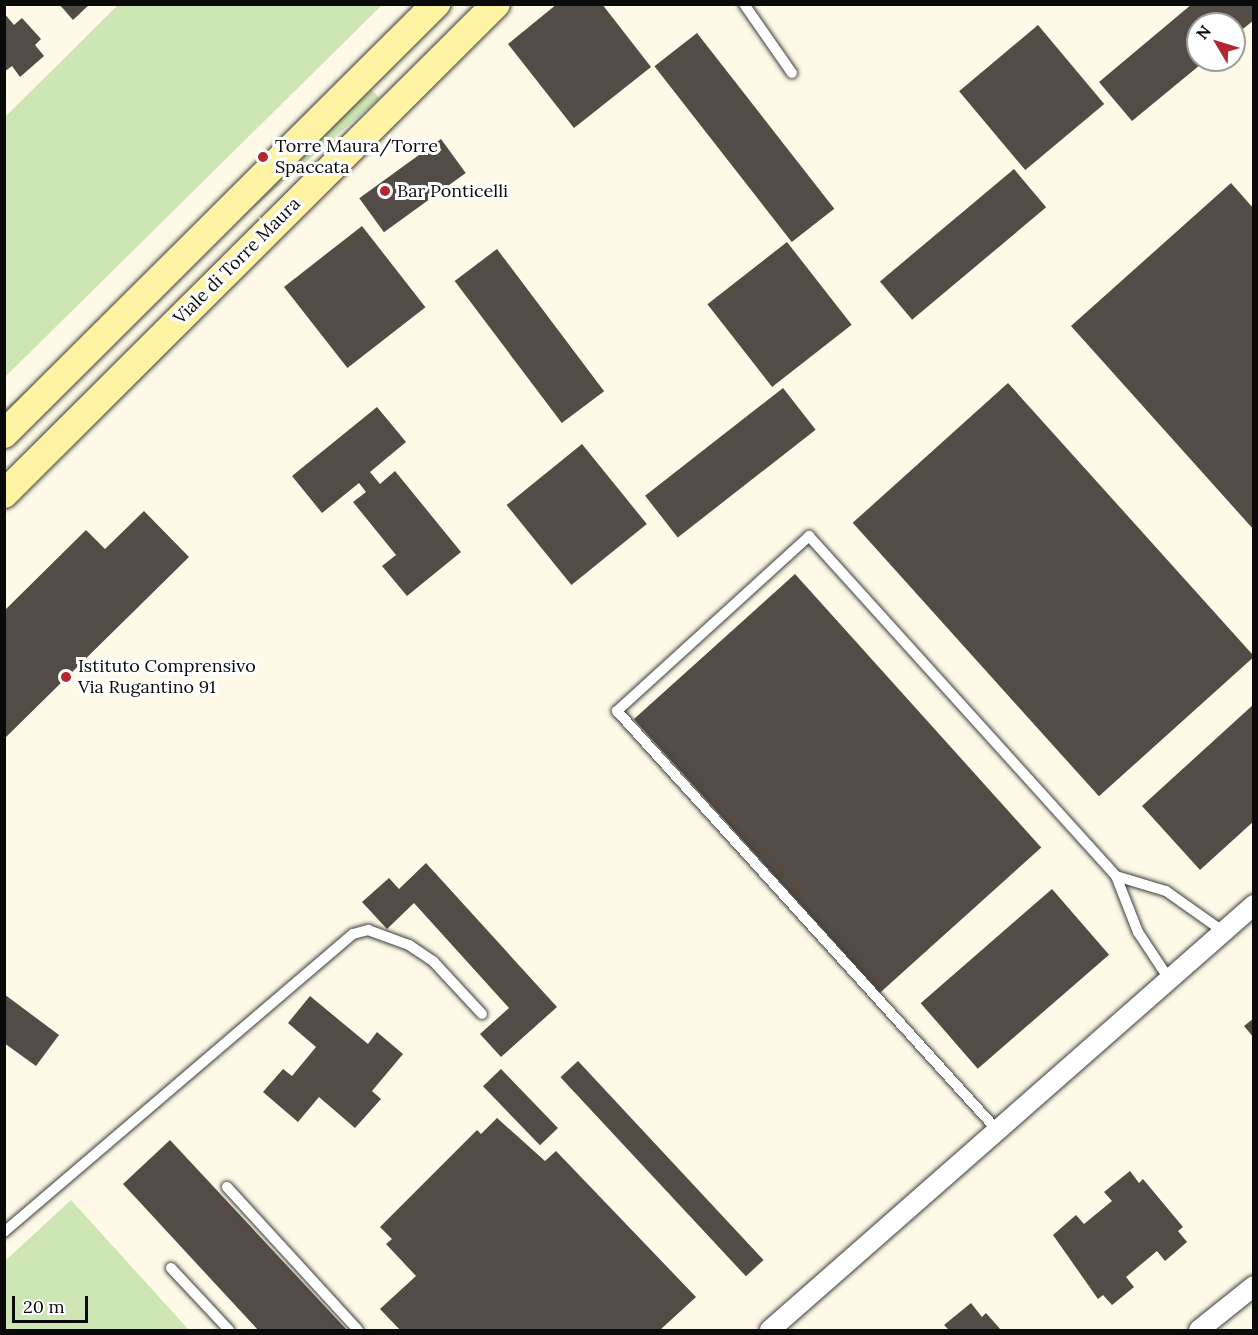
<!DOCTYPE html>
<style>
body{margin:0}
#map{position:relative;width:1258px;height:1335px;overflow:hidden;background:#fefae7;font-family:Lora,serif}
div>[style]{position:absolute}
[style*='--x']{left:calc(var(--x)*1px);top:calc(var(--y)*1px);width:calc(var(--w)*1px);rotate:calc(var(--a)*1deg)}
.green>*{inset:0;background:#cee6b3;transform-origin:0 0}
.building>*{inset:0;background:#524b46;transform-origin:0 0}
.roads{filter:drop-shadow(0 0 2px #3d3d3d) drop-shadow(0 0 2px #3d3d3d)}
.lane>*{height:10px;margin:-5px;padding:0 5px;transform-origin:5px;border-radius:5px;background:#fff}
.street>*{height:20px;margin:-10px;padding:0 10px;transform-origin:10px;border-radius:10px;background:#fff}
.secondary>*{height:28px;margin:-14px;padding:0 14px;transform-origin:14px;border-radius:14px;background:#fdf3a3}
.dots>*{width:16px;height:16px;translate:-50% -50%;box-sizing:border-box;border:3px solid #fff;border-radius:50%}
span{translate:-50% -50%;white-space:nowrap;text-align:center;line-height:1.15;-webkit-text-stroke:6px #fff;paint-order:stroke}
.poi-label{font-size:18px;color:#0a0a0a}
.left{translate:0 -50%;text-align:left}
.street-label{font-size:18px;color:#0a0a0a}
.frame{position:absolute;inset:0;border:6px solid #0a0a0a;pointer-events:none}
.north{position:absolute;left:1186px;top:12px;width:60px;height:60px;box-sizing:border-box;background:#fff;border:2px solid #9d9d9d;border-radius:50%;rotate:308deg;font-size:16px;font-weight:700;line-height:24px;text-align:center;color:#0a0a0a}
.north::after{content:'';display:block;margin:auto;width:21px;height:27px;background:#b4272e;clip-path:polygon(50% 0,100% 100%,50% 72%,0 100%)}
.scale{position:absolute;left:12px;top:1296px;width:76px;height:27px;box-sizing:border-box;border:3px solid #0a0a0a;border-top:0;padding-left:8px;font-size:18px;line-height:21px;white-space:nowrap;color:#0a0a0a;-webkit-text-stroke:4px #fff;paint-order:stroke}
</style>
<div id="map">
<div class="green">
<i style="clip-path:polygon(119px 4px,382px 5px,5px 377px,5px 117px)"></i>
<i style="left:372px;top:90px;width:11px;height:518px;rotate:49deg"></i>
<i style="clip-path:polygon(71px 1200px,189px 1330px,5px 1330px,5px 1261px)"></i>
</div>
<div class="building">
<i style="clip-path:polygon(59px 4px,90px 4px,73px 20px)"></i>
<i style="clip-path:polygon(557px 4px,602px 4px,651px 67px,574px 128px,508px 44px)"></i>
<i style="clip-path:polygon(1192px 4px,1254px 4px,1254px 20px,1234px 36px,1234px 24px,1198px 24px,1198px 60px,1206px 60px,1132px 121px,1099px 82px)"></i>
<i style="clip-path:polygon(4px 13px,14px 25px,22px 18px,41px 39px,35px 45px,44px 56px,20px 77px,12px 66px,4px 72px)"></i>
<i style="left:1038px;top:25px;width:103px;height:103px;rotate:50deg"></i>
<i style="left:697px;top:33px;width:223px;height:54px;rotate:52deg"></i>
<i style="left:441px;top:139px;width:42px;height:101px;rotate:54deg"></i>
<i style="left:1014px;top:169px;width:50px;height:175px;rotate:50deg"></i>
<i style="clip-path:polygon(1231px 183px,1254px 209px,1254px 530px,1071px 326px)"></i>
<i style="left:362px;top:226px;width:103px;height:99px;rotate:52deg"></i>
<i style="left:787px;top:242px;width:105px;height:101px;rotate:52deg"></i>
<i style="left:497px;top:249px;width:178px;height:53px;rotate:53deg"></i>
<i style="left:1008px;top:383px;width:368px;height:209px;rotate:48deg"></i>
<i style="left:783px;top:388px;width:53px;height:175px;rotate:52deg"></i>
<i style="clip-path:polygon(377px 407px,406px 442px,370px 472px,380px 484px,395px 471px,461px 552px,407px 596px,382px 566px,396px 555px,353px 502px,366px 492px,359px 483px,322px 513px,292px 476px)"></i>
<i style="left:582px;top:444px;width:103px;height:97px;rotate:51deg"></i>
<i style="clip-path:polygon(144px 511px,189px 557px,4px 739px,4px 611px,86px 530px,105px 549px)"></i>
<i style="left:795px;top:574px;width:368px;height:217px;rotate:48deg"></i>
<i style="clip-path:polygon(1254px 704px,1254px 821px,1200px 870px,1142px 806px)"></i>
<i style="clip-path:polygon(426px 863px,557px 1007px,501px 1057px,480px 1034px,509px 1008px,414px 903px,387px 929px,362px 902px,389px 878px,399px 889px)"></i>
<i style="left:1052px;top:889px;width:87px;height:174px;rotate:49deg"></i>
<i style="clip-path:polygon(4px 994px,59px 1035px,36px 1066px,4px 1043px)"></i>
<i style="clip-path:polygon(310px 996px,368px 1044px,377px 1032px,403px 1054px,372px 1091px,381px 1099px,355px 1128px,319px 1097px,298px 1122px,263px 1092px,283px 1069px,292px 1076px,316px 1047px,288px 1023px)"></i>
<i style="clip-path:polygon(1254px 1018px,1254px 1038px,1244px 1026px)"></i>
<i style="left:578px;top:1061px;width:272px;height:24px;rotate:47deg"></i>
<i style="left:501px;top:1069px;width:82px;height:25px;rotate:46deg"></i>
<i style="clip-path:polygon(497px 1118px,545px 1161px,556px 1151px,696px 1297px,660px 1330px,400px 1330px,380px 1309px,416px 1276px,386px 1244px,392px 1239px,380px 1227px,477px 1130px,481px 1134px)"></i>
<i style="clip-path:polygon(170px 1140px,347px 1330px,258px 1330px,123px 1184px)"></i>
<i style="clip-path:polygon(1130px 1171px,1139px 1183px,1143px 1179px,1183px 1227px,1178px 1231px,1187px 1242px,1165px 1261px,1157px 1251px,1126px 1277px,1134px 1287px,1112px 1305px,1103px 1295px,1098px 1299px,1053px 1235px,1076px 1215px,1084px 1224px,1112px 1201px,1104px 1192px)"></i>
<i style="clip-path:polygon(971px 1303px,982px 1317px,986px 1313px,1001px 1330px,949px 1330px,944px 1325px)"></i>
</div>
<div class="roads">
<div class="lane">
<i style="--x:744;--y:4;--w:84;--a:55.2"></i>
<i style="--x:1116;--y:876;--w:52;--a:16.7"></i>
<i style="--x:1166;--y:891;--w:71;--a:35.3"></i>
<i style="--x:998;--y:1131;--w:567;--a:-132.21"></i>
<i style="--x:617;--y:711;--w:260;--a:-42.3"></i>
<i style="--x:809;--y:536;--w:458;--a:47.9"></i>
<i style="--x:1116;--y:876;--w:60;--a:68.6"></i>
<i style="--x:1138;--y:932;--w:56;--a:56.6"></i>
<i style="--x:227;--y:1187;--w:194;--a:47.5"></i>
<i style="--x:4;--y:1232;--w:459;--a:-40.5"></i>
<i style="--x:353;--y:934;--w:16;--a:-15"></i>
<i style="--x:368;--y:930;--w:44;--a:20.1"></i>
<i style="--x:409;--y:945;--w:29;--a:34"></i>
<i style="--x:433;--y:961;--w:72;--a:47.2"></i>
<i style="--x:171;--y:1268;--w:85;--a:46.9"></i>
</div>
<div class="street">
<i style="--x:770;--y:1330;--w:644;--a:-41.29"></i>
<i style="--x:1199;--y:1330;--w:70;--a:-38.7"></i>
</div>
<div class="secondary">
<i style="--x:4;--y:434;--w:610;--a:-44.87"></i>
<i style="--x:4;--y:494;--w:694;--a:-44.88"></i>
</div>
</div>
<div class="dots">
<i style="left:263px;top:157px;background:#b4272e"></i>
<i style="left:385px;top:191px;background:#b4272e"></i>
<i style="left:66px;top:677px;background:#b4272e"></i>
</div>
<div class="poi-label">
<span class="left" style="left:275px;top:157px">Torre Maura/Torre<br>Spaccata</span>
<span class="left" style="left:397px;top:191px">Bar Ponticelli</span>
<span class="left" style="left:78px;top:677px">Istituto Comprensivo<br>Via Rugantino 91</span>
</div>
<div class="street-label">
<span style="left:237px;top:261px;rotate:-45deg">Viale di Torre Maura</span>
</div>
<div class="frame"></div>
<div class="north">N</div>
<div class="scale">20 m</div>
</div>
